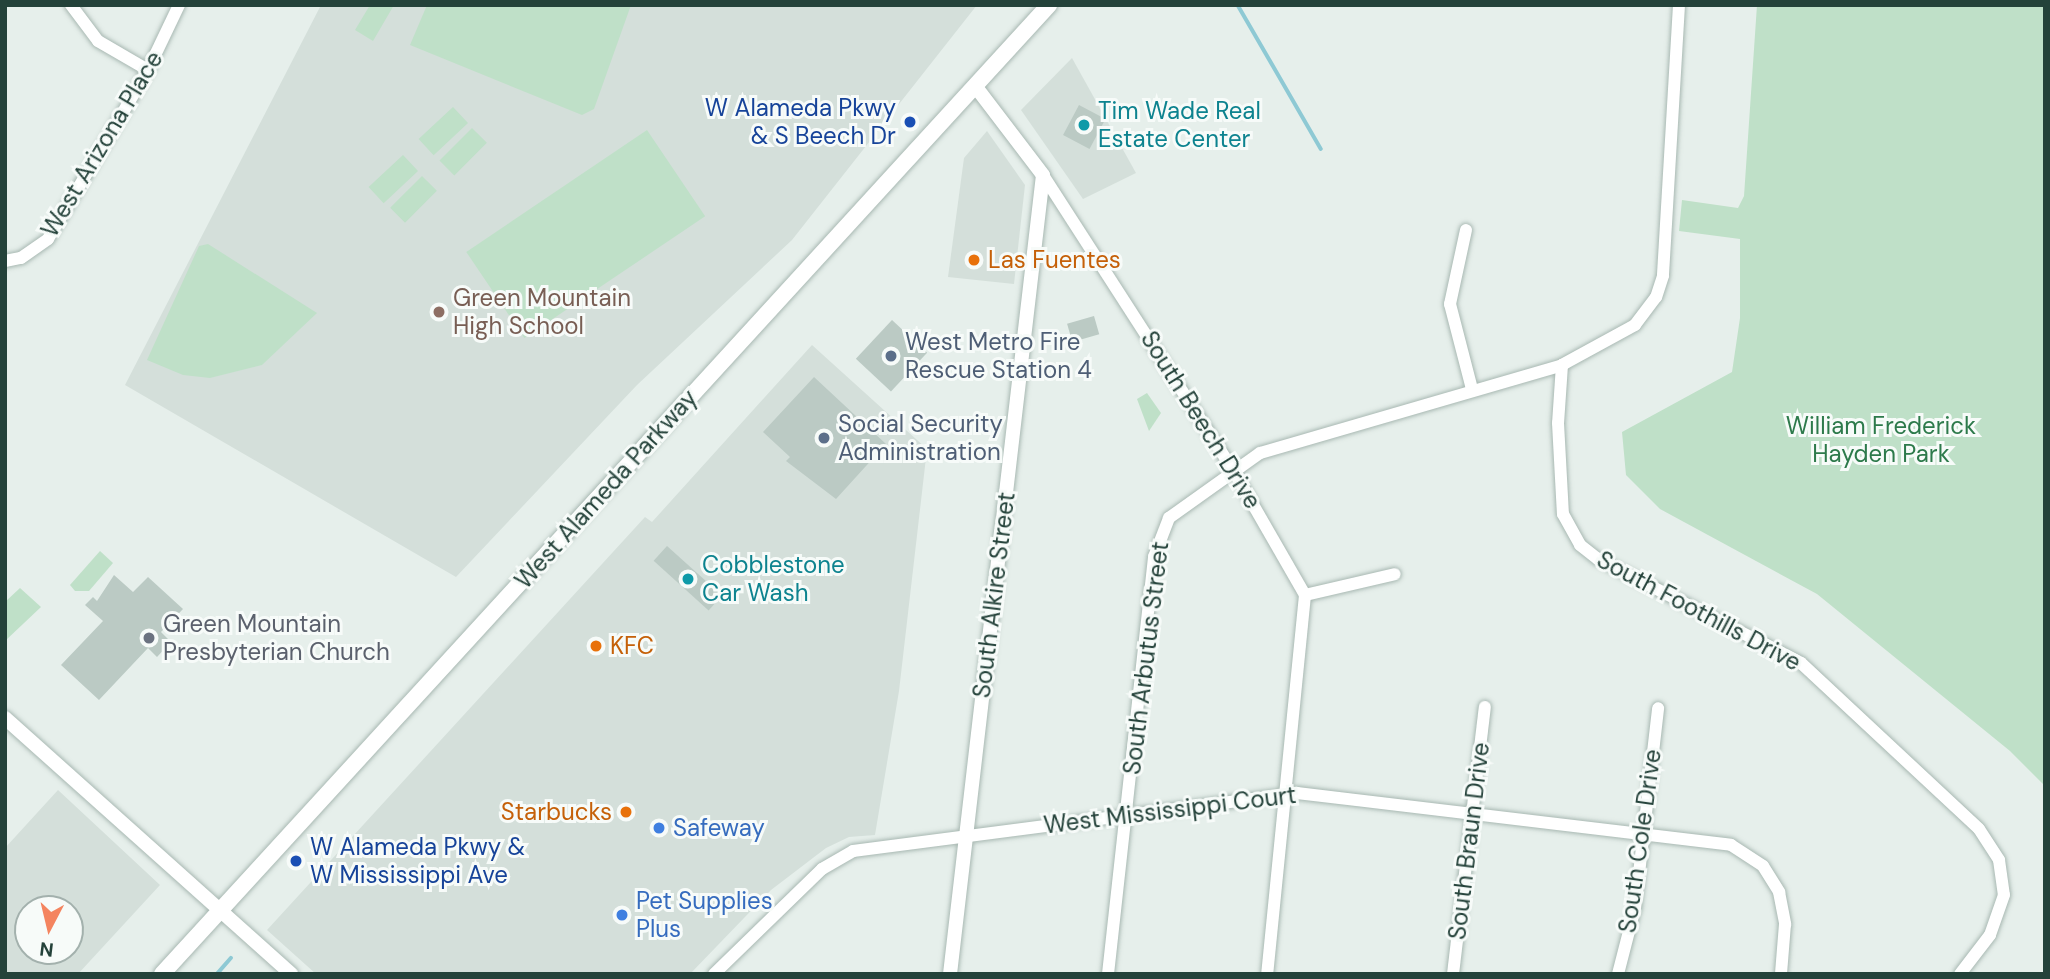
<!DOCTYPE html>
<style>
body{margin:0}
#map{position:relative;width:2050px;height:979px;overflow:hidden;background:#e6efeb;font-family:"DM Sans",sans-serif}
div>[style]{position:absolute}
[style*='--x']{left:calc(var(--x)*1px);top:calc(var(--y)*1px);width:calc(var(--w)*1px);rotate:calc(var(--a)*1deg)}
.built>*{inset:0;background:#d4dfda}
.green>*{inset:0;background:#bfe0c8;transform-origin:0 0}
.stream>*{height:3.5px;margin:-1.75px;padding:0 1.75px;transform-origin:1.75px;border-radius:1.75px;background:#8ec9d4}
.building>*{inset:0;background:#bbcac4;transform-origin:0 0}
.roads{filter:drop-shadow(0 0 2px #a8b8b2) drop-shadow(0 0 2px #a8b8b2)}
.minor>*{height:12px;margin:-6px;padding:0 6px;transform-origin:6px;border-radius:6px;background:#fff}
.tertiary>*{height:14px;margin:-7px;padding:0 7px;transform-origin:7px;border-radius:7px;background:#fff}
.secondary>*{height:16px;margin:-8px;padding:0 8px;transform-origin:8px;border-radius:8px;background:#fff}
.dots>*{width:19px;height:19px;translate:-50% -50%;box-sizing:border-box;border:4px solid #f7fbf9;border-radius:50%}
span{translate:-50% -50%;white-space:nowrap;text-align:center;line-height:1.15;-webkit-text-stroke:6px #f7fbf9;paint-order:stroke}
.transit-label{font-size:24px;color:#164399}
.right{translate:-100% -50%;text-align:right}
.left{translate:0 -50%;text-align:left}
.culture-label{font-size:24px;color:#0d838f}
.street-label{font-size:24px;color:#24423a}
.food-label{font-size:24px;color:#c56008}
.education-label{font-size:24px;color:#785e54}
.service-label{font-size:24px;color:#4e5e75}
.park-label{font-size:24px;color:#2d7a4b}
.worship-label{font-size:24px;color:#5b616d}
.shop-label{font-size:24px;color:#366cbe}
.frame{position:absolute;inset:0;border:7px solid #24423a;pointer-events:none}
.north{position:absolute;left:14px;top:895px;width:70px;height:70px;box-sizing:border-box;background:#f7fbf9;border:2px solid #a3b1ad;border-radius:50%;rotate:187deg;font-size:19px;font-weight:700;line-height:28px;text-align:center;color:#24423a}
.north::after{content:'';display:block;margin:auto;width:24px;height:32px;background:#f4845f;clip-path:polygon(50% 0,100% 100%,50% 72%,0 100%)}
</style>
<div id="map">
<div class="built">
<i style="clip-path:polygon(321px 5px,977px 5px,792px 240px,637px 385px,456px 577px,125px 385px)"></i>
<i style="clip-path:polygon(1072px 58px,1136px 173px,1083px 199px,1021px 110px)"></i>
<i style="clip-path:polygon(987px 131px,1025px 185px,1014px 284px,948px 277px,964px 158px)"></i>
<i style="clip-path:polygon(812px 345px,927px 449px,899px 691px,875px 835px,849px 837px,826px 848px,771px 890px,690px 974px,316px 974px,267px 930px,645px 517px,652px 522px)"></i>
<i style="clip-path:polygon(evenodd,58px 790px,160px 885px,78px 974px,5px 974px,5px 848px,58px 790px,70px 909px,70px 951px,28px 951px,28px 909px,70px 909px)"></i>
</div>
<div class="green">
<i style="clip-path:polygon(370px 5px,394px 5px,373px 41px,355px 30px)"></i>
<i style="clip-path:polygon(427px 5px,631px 5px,594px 109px,582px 115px,410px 45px)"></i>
<i style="clip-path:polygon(1757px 5px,2045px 5px,2045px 786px,2010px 751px,1817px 594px,1660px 509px,1626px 475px,1622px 432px,1732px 372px,1740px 318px,1740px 239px,1679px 231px,1682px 200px,1738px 208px,1744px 196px)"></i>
<i style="left:453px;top:107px;width:22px;height:47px;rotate:47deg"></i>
<i style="left:472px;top:128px;width:21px;height:46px;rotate:45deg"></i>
<i style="left:647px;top:130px;width:104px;height:218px;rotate:56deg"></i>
<i style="left:403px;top:155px;width:22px;height:47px;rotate:47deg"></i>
<i style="left:422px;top:176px;width:21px;height:45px;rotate:45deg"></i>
<i style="clip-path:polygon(208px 244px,317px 313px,262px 365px,210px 378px,183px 375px,147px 360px,199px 246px)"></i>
<i style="clip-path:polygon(1147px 393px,1161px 413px,1149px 431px,1137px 399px)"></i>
<i style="clip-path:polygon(100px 551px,113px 563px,89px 591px,75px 591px,70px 585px)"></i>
<i style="clip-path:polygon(20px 588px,41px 607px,5px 641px,5px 602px)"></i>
</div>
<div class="stream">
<i style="--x:1238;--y:5;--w:166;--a:60"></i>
<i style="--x:217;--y:974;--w:21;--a:-49"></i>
</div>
<div class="building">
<i style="left:1079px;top:105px;width:30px;height:34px;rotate:28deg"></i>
<i style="left:1094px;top:316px;width:19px;height:28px;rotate:74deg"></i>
<i style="left:892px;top:320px;width:48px;height:53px;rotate:43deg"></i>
<i style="clip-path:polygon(814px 377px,886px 444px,836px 499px,786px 461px,790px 457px,763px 432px)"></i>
<i style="left:667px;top:546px;width:74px;height:20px;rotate:42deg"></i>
<i style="clip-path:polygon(114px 575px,133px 592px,148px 577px,183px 609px,161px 632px,171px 642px,157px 657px,148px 648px,99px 700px,61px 665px,103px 621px,85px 605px,93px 597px,97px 601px)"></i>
</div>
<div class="roads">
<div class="minor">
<i style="--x:71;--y:5;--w:45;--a:53.1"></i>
<i style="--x:98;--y:41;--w:58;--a:30.1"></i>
<i style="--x:1679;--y:5;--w:271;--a:93.4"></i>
<i style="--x:1663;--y:276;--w:22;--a:108"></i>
<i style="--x:1656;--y:297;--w:35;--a:127"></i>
<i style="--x:1635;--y:325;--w:83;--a:151.3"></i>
<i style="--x:1562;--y:365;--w:58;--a:93.9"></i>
<i style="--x:1558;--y:423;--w:91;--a:86.9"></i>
<i style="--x:1563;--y:514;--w:35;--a:61"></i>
<i style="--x:1580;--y:545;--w:23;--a:38"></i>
<i style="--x:1598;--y:559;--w:228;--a:27.1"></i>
<i style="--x:1801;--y:663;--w:243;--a:43"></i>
<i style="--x:1979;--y:829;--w:37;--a:57"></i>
<i style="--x:1999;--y:860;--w:35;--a:82"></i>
<i style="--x:2004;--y:895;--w:42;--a:109.3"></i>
<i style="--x:1990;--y:935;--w:49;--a:127.6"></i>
<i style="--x:1043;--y:175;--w:349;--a:57.2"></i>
<i style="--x:1232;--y:468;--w:146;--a:60.1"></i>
<i style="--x:1305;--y:595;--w:381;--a:95.7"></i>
<i style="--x:1466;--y:230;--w:76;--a:102.2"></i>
<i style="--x:1450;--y:304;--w:88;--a:75.5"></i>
<i style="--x:5;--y:261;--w:16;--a:-11"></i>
<i style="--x:21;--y:258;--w:33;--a:-35"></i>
<i style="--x:48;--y:239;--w:196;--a:-59.4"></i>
<i style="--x:148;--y:70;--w:72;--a:-64.5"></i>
<i style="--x:1305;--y:595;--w:92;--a:-13.1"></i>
<i style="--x:714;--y:974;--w:151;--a:-44.2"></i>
<i style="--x:822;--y:869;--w:36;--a:-30"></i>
<i style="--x:853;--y:851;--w:448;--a:-7.4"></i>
<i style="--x:1297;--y:793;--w:437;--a:6.8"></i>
<i style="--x:1731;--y:845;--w:38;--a:33"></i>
<i style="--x:1763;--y:866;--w:31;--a:58"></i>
<i style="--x:1779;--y:892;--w:33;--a:79"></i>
<i style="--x:1785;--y:924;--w:50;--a:94.6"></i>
<i style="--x:1108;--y:974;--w:420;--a:-83.7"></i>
<i style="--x:1154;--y:557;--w:42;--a:-69"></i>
<i style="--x:1169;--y:518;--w:112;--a:-35.5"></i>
<i style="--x:1260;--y:453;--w:315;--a:-16.2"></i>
<i style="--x:1453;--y:974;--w:269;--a:-83.2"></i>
<i style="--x:1618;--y:974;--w:68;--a:-75.6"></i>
<i style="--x:1635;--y:908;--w:201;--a:-83.4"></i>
</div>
<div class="tertiary">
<i style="--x:5;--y:718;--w:384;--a:41.8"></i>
<i style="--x:950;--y:974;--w:804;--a:-83.36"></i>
<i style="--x:1043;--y:175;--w:111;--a:-127.3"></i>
</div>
<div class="secondary">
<i style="--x:162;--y:974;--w:1314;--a:-47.53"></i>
</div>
</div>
<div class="dots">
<i style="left:910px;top:122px;background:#1a4fb4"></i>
<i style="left:1084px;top:125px;background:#0f9aa8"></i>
<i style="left:974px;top:260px;background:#e8710a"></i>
<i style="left:439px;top:312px;background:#8d6e63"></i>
<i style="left:891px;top:356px;background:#5c6f8a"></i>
<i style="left:824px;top:438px;background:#5c6f8a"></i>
<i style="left:688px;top:579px;background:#0f9aa8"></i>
<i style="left:149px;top:638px;background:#6b7280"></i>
<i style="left:596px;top:646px;background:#e8710a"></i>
<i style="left:626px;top:812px;background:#e8710a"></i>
<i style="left:659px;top:828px;background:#3f7fe0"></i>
<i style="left:296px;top:861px;background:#1a4fb4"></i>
<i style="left:622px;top:915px;background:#3f7fe0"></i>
</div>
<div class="transit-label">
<span class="right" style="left:896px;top:122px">W Alameda Pkwy<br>&amp; S Beech Dr</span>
<span class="left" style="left:310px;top:861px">W Alameda Pkwy &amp;<br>W Mississippi Ave</span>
</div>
<div class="culture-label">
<span class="left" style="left:1098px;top:125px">Tim Wade Real<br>Estate Center</span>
<span class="left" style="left:702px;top:579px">Cobblestone<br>Car Wash</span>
</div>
<div class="street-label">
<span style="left:102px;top:144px;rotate:-59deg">West Arizona Place</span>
<span style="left:1201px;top:420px;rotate:58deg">South Beech Drive</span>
<span style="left:606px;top:489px;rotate:-48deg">West Alameda Parkway</span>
<span style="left:994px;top:595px;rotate:-83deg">South Alkire Street</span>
<span style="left:1699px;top:611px;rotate:28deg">South Foothills Drive</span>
<span style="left:1146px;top:658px;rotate:-83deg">South Arbutus Street</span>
<span style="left:1170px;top:810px;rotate:-7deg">West Mississippi Court</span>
<span style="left:1469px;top:841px;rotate:-83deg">South Braun Drive</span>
<span style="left:1640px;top:841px;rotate:-82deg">South Cole Drive</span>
</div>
<div class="food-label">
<span class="left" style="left:988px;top:260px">Las Fuentes</span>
<span class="left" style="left:610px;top:646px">KFC</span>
<span class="right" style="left:612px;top:812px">Starbucks</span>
</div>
<div class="education-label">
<span class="left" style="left:453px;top:312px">Green Mountain<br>High School</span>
</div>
<div class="service-label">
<span class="left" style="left:905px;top:356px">West Metro Fire<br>Rescue Station 4</span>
<span class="left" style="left:838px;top:438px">Social Security<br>Administration</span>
</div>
<div class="park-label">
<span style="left:1881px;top:440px">William Frederick<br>Hayden Park</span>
</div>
<div class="worship-label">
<span class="left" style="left:163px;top:638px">Green Mountain<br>Presbyterian Church</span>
</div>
<div class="shop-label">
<span class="left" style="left:673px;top:828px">Safeway</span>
<span class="left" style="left:636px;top:915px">Pet Supplies<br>Plus</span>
</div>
<div class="frame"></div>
<div class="north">N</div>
</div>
